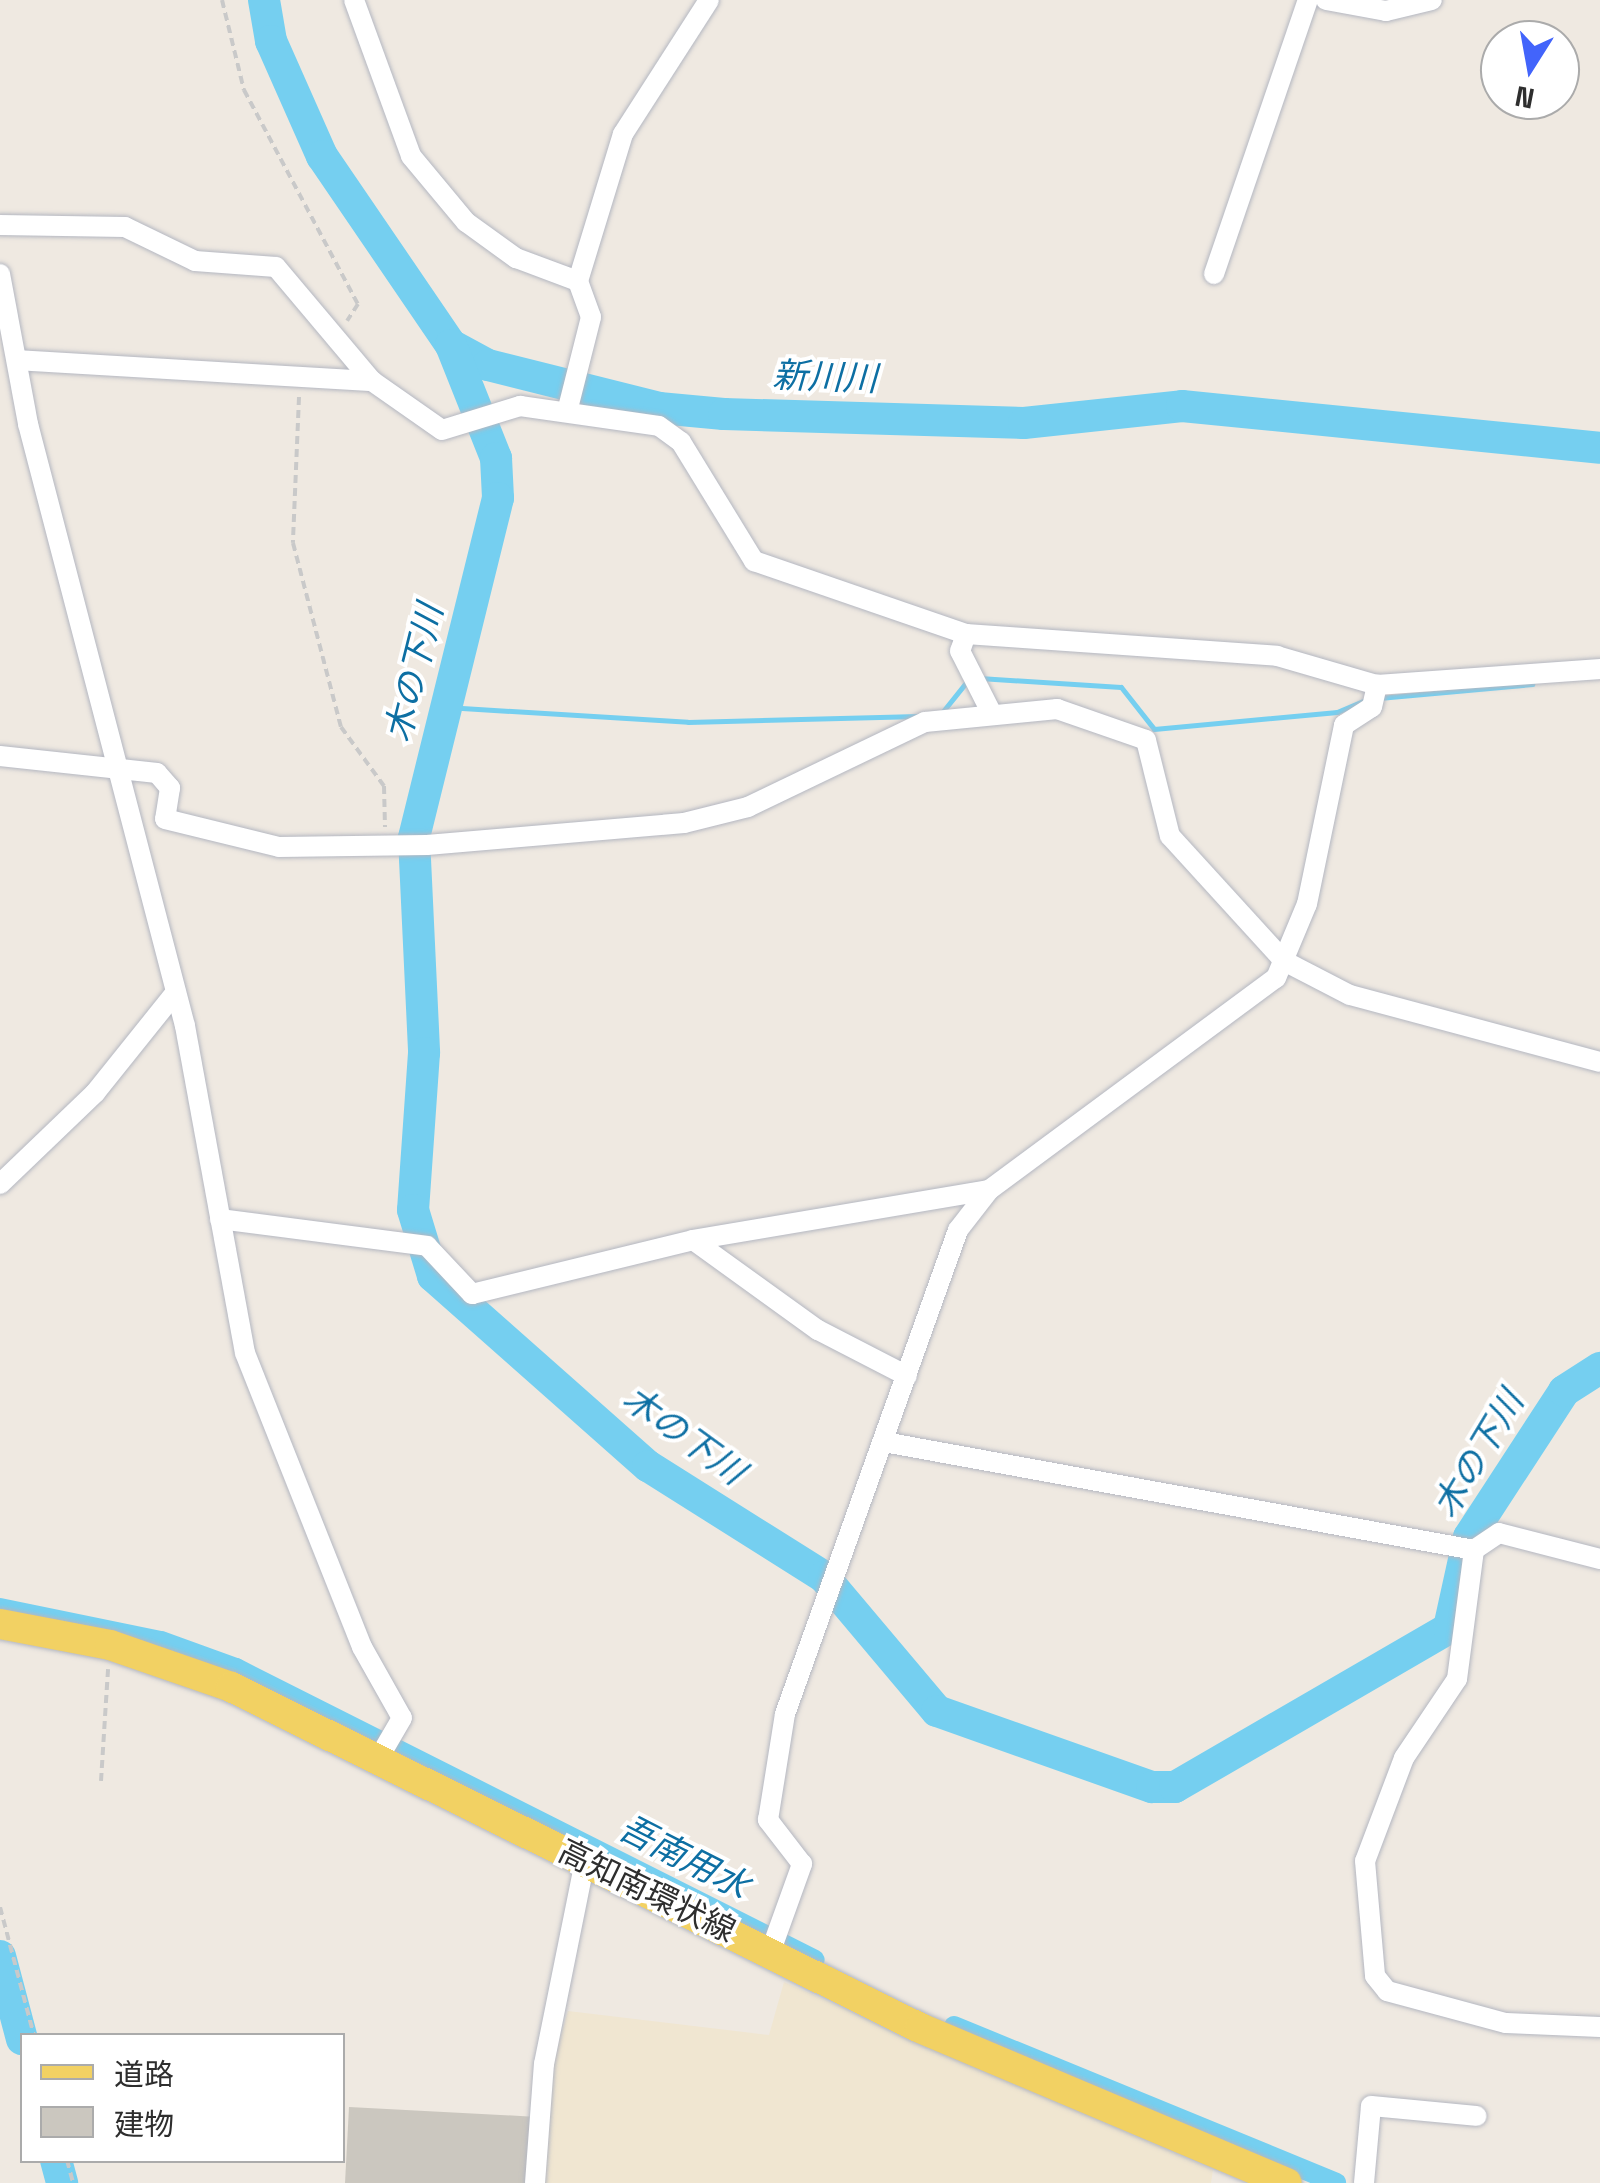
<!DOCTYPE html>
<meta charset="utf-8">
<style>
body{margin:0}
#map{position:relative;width:1600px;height:2183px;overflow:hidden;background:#efe9e1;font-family:"Space Grotesk","Noto Sans JP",sans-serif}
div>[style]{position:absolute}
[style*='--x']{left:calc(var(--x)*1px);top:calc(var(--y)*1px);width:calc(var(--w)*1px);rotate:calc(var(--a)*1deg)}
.education>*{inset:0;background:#f0e6d1}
.stream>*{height:5px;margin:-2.5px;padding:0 2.5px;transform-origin:2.5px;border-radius:2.5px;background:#75cff0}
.canal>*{height:20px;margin:-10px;padding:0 10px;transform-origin:10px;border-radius:10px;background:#75cff0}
.river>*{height:32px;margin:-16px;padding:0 16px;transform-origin:16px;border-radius:16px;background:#75cff0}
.building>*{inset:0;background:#cbc7bf;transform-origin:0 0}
.path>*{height:4px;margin-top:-2px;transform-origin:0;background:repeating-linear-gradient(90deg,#c9c9c9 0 8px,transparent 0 13px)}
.roads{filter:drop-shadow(0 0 2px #b4b7c1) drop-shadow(0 0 2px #b4b7c1)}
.minor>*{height:20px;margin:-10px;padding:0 10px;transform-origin:10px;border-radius:10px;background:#fff}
.primary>*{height:30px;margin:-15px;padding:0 15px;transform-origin:15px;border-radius:15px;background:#f2d163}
span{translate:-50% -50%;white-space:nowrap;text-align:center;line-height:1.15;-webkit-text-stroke:8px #fff;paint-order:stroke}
.street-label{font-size:32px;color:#2e2e2e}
.water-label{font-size:35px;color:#0d6fa3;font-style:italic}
.legend{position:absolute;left:20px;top:2033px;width:325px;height:130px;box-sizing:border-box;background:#fff;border:2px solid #ababab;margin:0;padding:12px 18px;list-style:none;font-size:30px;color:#2e2e2e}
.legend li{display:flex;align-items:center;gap:20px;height:50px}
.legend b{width:50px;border:2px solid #ababab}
.north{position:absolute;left:1480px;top:20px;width:100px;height:100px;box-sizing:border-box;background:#fff;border:2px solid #ababab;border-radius:50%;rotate:191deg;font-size:28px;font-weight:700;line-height:40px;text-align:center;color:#2e2e2e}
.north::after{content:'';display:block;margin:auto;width:35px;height:45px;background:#4264fb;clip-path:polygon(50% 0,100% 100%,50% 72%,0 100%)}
</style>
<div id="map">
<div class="education">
<i style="clip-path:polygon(784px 1982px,1213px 2170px,1211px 2183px,541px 2183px,551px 2068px,568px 2011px,769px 2035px)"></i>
</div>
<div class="stream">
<i style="--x:979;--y:678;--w:142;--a:3.6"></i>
<i style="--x:1121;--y:687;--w:53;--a:51.8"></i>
<i style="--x:1154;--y:729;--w:184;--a:-5.3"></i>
<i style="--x:1337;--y:712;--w:34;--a:-23"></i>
<i style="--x:1379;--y:698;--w:154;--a:-5.2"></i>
<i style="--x:446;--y:707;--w:242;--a:3.5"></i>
<i style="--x:688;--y:722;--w:231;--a:-1.5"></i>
<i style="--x:940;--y:715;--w:45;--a:-51.3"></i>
</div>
<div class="canal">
<i style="--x:0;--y:1608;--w:164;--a:11.6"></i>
<i style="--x:161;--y:1641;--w:80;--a:19.8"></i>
<i style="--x:236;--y:1668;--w:648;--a:26.76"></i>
<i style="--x:954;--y:2026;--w:413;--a:22.3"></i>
</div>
<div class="river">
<i style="--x:264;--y:0;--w:42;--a:80.3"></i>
<i style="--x:271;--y:41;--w:126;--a:66.1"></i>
<i style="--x:322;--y:156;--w:229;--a:55.7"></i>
<i style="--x:451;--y:345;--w:42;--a:28.4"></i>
<i style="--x:488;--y:365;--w:176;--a:14.1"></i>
<i style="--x:659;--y:408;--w:65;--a:5.3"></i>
<i style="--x:724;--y:414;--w:300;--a:1.7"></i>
<i style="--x:1024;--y:423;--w:159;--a:-6.1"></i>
<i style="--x:1182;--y:406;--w:420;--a:5.7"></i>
<i style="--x:451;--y:345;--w:122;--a:68.3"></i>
<i style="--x:496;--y:458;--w:40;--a:87.1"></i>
<i style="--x:498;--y:498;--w:350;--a:103.9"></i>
<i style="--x:414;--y:838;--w:215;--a:87.3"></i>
<i style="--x:424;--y:1053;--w:157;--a:94"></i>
<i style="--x:413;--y:1210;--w:69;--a:73.1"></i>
<i style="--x:433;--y:1276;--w:287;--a:41.5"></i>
<i style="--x:648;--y:1466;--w:208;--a:32.2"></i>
<i style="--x:824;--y:1577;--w:175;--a:49.9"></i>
<i style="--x:937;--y:1711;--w:228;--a:19.5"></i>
<i style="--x:1152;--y:1787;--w:23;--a:0"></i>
<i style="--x:1175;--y:1787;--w:317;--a:-30.1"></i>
<i style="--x:1449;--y:1628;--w:93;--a:-77.6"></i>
<i style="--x:1469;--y:1537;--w:174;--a:-56.9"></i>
<i style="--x:1564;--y:1391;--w:43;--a:-32.6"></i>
<i style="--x:0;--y:1956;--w:86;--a:75.2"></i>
<i style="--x:56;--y:2160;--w:24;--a:75"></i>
</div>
<div class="building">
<i style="left:349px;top:2107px;width:184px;height:76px;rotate:3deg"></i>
</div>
<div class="path">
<i style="--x:222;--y:0;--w:93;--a:76.3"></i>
<i style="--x:244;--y:90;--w:242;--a:62"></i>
<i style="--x:358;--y:304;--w:20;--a:123"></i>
<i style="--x:299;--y:397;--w:146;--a:92.4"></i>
<i style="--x:293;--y:543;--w:190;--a:75.4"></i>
<i style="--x:341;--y:727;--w:73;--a:53.9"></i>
<i style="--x:384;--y:786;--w:41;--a:88.6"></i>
<i style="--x:101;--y:1781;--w:112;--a:-86.4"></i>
<i style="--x:0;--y:1907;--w:133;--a:75.2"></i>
<i style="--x:67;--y:2160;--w:24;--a:75"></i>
</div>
<div class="roads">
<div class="minor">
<i style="--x:354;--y:0;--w:166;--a:69.9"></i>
<i style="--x:411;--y:156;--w:86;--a:50.2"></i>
<i style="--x:466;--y:222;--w:62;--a:35.8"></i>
<i style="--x:516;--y:258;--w:66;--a:20.4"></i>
<i style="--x:1326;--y:0;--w:61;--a:10.4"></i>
<i style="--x:1386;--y:11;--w:47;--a:-13.4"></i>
<i style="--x:0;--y:225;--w:125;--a:0.9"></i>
<i style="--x:125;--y:227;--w:78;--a:25.9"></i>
<i style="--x:195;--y:261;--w:81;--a:4.2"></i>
<i style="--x:276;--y:267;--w:149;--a:49.9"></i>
<i style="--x:372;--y:381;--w:85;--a:35"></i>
<i style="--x:442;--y:430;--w:82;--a:-17.1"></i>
<i style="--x:520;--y:406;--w:140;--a:8.2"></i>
<i style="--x:659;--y:426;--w:27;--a:36"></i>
<i style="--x:681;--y:442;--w:140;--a:58.5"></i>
<i style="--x:754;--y:561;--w:224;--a:19"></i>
<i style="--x:966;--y:634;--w:312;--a:4"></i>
<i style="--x:1277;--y:656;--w:104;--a:16.2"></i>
<i style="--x:1377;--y:685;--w:224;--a:-4.1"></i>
<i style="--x:0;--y:274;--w:153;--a:79.4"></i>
<i style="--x:28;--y:424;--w:622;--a:75.38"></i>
<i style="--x:185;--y:1026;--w:332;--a:79.6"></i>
<i style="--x:245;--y:1353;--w:316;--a:68.3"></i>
<i style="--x:362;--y:1647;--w:81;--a:60.6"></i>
<i style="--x:402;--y:1718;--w:48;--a:120.3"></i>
<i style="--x:1214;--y:274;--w:290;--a:-71.1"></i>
<i style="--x:17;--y:360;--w:356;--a:3.4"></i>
<i style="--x:567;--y:412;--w:98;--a:-75.8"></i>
<i style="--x:591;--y:317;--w:38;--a:-110"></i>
<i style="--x:578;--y:281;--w:154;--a:-73"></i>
<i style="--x:623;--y:134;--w:159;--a:-57.3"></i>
<i style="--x:966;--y:634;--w:18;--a:109"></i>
<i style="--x:960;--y:651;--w:68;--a:63.1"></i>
<i style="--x:0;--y:756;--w:158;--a:6.2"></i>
<i style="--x:157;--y:773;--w:20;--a:49"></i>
<i style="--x:170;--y:788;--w:31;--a:99"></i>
<i style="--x:165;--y:819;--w:117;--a:13.8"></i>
<i style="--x:279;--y:847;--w:148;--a:-0.8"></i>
<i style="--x:427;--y:845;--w:258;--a:-4.9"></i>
<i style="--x:684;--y:823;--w:66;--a:-14"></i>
<i style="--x:748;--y:807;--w:196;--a:-25.7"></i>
<i style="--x:925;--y:722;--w:133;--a:-5.6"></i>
<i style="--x:1057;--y:709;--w:94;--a:19.2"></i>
<i style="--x:1146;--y:740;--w:99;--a:76"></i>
<i style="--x:1170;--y:836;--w:169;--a:47.6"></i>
<i style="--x:1284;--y:961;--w:74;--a:27.3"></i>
<i style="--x:1350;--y:995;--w:259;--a:15"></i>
<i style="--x:0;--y:1184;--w:132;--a:-43.8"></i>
<i style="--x:95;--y:1093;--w:129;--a:-51.3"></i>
<i style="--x:220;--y:1219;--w:209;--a:7.4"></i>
<i style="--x:427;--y:1246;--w:66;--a:46.8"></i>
<i style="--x:472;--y:1294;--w:228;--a:-13.7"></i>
<i style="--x:693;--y:1240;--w:154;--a:35.8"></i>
<i style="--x:818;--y:1330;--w:100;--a:27.3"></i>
<i style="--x:693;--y:1240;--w:300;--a:-9.6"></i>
<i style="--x:884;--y:1442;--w:600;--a:10.37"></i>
<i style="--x:1600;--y:1559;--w:104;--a:-165.6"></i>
<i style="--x:1499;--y:1533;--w:30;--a:146"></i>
<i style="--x:1474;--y:1550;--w:130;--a:97.5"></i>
<i style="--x:1457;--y:1679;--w:95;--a:123.9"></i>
<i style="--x:1404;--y:1758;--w:110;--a:110.7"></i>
<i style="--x:1365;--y:1861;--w:115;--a:85"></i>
<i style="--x:1375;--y:1976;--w:19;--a:51"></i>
<i style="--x:1387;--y:1991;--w:123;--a:15.1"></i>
<i style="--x:1506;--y:2023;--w:94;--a:2.4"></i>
<i style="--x:770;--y:1953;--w:95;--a:-70.2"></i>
<i style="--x:802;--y:1864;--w:56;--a:-127.7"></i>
<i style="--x:768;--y:1820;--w:107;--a:-80.9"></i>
<i style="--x:785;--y:1714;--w:514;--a:-70.33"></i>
<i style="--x:958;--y:1230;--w:51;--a:-52.2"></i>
<i style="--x:989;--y:1190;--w:357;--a:-36.5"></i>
<i style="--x:1276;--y:978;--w:80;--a:-67.3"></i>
<i style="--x:1307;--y:904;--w:183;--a:-78.3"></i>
<i style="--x:1344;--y:725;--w:33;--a:-33"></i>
<i style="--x:1372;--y:707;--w:23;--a:-77"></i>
<i style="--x:535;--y:2183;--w:119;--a:-85.7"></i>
<i style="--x:544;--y:2064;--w:208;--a:-78.6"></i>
<i style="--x:1364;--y:2183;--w:77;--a:-84.8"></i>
<i style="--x:1371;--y:2106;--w:106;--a:5.4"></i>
</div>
<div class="primary">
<i style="--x:0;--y:1624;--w:112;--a:10.8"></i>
<i style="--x:110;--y:1645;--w:128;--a:19.1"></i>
<i style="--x:231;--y:1687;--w:769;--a:26.33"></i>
<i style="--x:920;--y:2028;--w:398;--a:22.9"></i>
</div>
</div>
<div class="street-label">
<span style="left:647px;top:1891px;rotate:26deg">高知南環状線</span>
</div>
<div class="water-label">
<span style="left:825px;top:377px;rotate:2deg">新川川</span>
<span style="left:414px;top:673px;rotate:-76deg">木の下川</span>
<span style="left:684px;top:1435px;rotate:36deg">木の下川</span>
<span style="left:1478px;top:1454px;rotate:-59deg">木の下川</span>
<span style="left:684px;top:1857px;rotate:27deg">吾南用水</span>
</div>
<ul class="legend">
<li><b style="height:12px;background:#f2d163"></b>道路</li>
<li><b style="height:28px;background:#cbc7bf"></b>建物</li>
</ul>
<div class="north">N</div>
</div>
